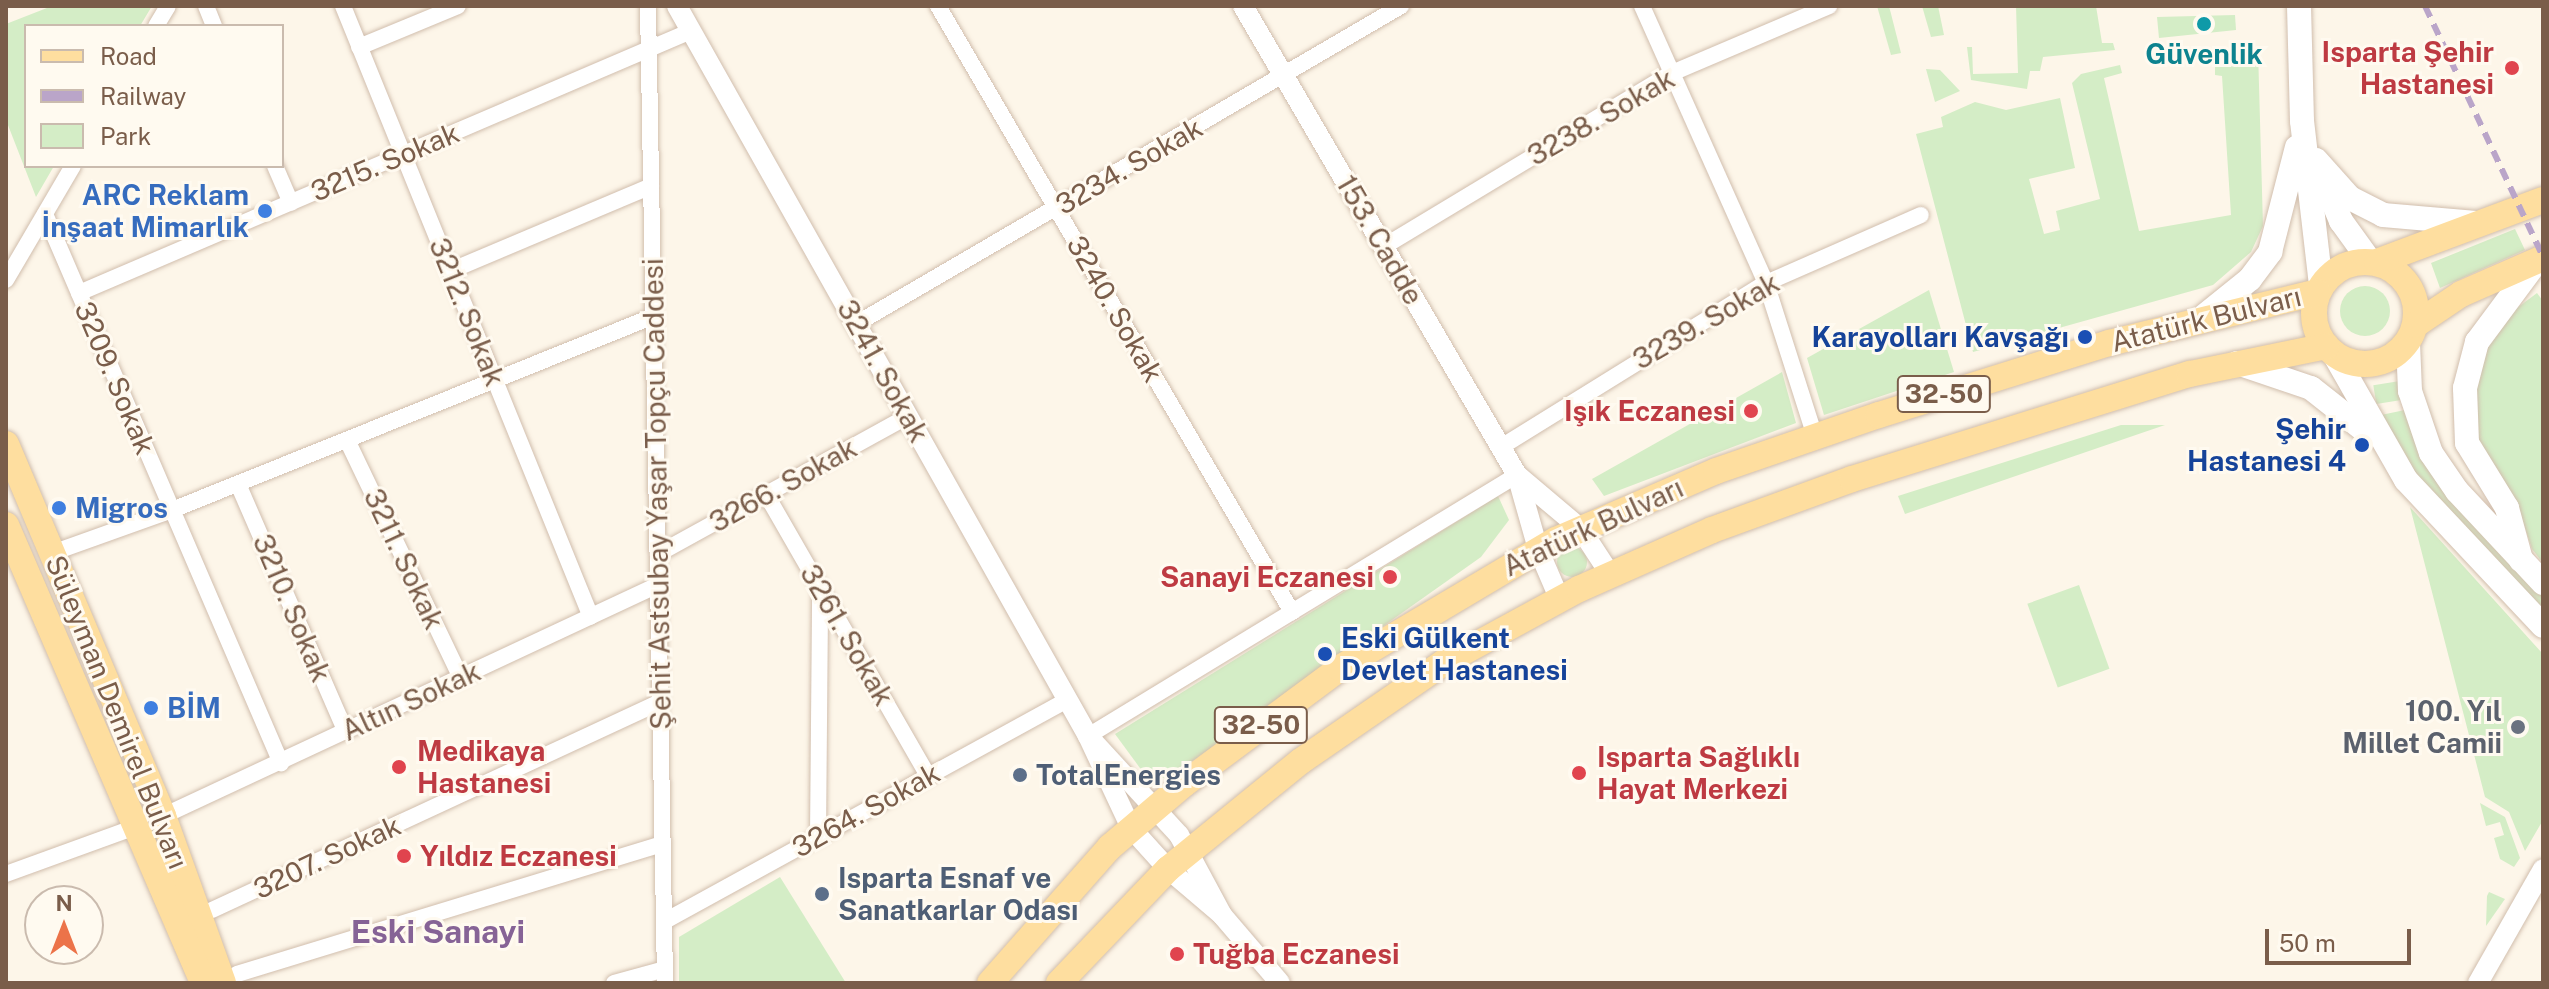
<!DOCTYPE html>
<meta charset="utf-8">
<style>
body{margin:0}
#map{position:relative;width:2549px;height:989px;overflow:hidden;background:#fdf6e9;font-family:"Public Sans",sans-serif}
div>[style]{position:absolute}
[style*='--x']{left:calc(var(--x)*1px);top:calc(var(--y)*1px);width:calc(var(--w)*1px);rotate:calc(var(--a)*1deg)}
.green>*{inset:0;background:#d4edc6;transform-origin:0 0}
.round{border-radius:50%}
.roads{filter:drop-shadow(0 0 2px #d1bead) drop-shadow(0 0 2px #d1bead)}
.minor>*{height:16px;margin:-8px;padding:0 8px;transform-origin:8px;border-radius:8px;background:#fff}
.tertiary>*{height:20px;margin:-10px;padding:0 10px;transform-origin:10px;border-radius:10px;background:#fff}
.secondary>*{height:24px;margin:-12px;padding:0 12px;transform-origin:12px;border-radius:12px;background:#fff}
.primary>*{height:26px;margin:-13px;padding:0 13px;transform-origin:13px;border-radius:13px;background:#fede9f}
.primary>.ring{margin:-13px;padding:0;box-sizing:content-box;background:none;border:26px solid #fede9f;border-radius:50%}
.rail>*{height:6px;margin-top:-3px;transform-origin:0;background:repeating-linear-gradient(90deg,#baa5c9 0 12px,transparent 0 20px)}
.dots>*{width:22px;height:22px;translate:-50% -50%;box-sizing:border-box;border:4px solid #fffaf0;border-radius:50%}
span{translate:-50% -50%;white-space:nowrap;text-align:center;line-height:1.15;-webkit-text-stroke:6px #fffaf0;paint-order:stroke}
.shield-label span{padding:2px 6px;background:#fffaf0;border:2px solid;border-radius:6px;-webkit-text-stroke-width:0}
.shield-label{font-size:26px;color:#7a5d4a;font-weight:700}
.health-label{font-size:28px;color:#be3a42;font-weight:700}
.right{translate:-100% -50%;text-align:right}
.left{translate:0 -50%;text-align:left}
.culture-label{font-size:28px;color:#0d838f;font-weight:700}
.street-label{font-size:28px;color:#7a5d4a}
.shop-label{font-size:28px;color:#366cbe;font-weight:700}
.transit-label{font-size:28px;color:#164399;font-weight:700}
.worship-label{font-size:28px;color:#5b616d;font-weight:700}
.service-label{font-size:28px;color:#4e5e75;font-weight:700}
.quarter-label{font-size:32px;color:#866396;font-weight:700}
.frame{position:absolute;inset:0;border:8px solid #7a5d4a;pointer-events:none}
.legend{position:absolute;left:24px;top:24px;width:260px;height:144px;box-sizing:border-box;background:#fffaf0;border:2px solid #cabbae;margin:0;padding:10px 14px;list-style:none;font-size:24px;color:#7a5d4a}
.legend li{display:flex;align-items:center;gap:16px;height:40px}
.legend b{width:40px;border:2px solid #cabbae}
.north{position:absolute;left:24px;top:885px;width:80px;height:80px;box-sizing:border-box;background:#fffaf0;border:2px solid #cabbae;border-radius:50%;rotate:0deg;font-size:22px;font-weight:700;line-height:32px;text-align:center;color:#7a5d4a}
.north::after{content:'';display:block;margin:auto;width:28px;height:36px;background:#ec7349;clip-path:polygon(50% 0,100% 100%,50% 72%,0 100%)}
.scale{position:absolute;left:2265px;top:929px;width:146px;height:36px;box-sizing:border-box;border:4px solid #7a5d4a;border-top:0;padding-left:10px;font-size:24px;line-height:28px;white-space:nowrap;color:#7a5d4a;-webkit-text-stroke:6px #fffaf0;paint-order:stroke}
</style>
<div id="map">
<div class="green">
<i style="clip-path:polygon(52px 6px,152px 6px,140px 26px,26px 26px,26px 166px,54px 166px,36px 197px,6px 120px,6px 24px)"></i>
<i style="clip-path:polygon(1877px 6px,1889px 6px,1901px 53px,1891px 55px)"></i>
<i style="clip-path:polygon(1922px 6px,1938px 6px,1944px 35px,1931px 37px)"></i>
<i style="clip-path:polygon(2016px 6px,2096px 6px,2102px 43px,2113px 43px,2115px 50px,2043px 57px,2040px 71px,2030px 71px,2027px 89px,1971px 80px,1967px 47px,1972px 47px,1973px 74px,2018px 73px)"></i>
<i style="clip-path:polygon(2235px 15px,2236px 30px,2159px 38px,2157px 17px)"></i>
<i style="clip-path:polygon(2258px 50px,2263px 226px,2251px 252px,2213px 285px,1973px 352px,1916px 134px,1943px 127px,1941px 117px,1975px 102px,2006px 110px,2060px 98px,2075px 168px,2029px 179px,2044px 234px,2060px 230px,2056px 211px,2100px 199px,2072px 83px,2081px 74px,2120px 65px,2122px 73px,2104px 78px,2139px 231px,2231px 215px,2222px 76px,2215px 75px,2215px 55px)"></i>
<i style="clip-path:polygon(1926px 69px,1940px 70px,1960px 91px,1935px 102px)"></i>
<i style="clip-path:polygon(2515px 229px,2525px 250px,2440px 288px,2431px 263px)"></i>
<i class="round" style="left:2340px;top:286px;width:50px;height:50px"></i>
<i style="clip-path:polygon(1929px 290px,1954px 372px,1824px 415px,1807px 358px)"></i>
<i style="clip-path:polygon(2537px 293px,2543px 301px,2543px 563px,2532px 549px,2520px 513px,2476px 447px,2477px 358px,2513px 311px)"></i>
<i style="clip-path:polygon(1782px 372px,1796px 423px,1604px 496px,1592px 479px)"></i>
<i style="left:2400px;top:381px;width:19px;height:27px;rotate:81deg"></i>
<i style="clip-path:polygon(2405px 410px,2416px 444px,2447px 492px,2543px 595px,2543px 613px,2413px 475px,2381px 415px)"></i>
<i style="clip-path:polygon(2121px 425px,2165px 425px,1905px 514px,1898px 496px)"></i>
<i style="clip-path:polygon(1498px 496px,1509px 520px,1481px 557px,1170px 777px,1148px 779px,1115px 734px)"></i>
<i style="clip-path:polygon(2410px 507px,2543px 654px,2543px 820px,2525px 851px,2509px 812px,2485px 797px)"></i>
<i class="round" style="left:1557px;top:547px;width:30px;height:30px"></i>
<i style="left:2079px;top:585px;width:89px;height:55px;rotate:70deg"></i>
<i style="clip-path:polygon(2480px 803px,2505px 817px,2520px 858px,2514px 867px,2500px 859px,2494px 838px,2504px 835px,2500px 822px,2486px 826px)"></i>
<i style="clip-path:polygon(780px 877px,846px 983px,679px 983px,679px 937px)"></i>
<i style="clip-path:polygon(2489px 892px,2505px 899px,2486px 926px,2487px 896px)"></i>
</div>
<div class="roads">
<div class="minor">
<i style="--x:206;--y:6;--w:22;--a:68"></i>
<i style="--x:343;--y:6;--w:659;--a:67.91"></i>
<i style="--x:648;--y:6;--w:977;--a:89"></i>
<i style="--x:938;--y:6;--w:702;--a:59.71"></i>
<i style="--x:1642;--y:6;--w:303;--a:65.9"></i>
<i style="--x:1766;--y:283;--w:162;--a:72.3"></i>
<i style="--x:156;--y:26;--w:23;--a:-59"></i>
<i style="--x:359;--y:47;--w:107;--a:-22.5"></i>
<i style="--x:275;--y:166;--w:40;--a:66.6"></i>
<i style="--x:45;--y:214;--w:598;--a:66.74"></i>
<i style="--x:1383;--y:247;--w:337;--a:-31.1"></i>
<i style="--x:1672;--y:73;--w:171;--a:-23.1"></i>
<i style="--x:450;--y:271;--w:218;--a:-22.9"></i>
<i style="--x:6;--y:280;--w:132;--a:-59.6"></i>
<i style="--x:79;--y:293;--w:666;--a:-23.18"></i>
<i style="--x:856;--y:324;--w:631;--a:-30.26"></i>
<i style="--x:347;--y:440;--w:264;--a:64.4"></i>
<i style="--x:1501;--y:447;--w:312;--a:-31.8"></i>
<i style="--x:1766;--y:283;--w:169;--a:-23.7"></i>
<i style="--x:238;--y:484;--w:270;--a:66.5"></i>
<i style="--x:766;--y:494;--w:325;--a:60.1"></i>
<i style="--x:52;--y:553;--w:127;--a:-19.7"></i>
<i style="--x:172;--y:510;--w:520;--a:-21.92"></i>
<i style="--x:658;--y:554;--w:286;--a:-28.9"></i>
<i style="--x:1088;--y:736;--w:502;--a:-31.32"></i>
<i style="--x:163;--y:816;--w:546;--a:-25.02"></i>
<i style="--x:818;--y:837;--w:248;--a:-89.5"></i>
<i style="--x:6;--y:874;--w:137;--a:-20"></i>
<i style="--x:212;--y:910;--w:495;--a:-24.9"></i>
<i style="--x:665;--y:921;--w:460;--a:-28.8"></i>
<i style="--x:237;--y:974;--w:445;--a:-17"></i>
<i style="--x:614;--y:983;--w:53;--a:-15.4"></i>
</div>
<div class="tertiary">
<i style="--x:677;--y:6;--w:838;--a:60.62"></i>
<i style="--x:1243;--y:6;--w:543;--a:59.71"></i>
<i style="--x:1560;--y:600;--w:56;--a:-113.3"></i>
<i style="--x:1538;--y:549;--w:77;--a:-105.8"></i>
<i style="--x:1517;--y:475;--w:82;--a:40.1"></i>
<i style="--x:1580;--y:528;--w:55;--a:56.9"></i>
<i style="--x:1088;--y:736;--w:134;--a:47.4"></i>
<i style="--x:1179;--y:835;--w:91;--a:61.7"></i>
<i style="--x:1222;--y:915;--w:71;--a:-139.6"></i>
<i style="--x:1168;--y:869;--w:55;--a:-132.1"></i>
<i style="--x:1131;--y:828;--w:102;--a:-115.1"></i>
<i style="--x:1222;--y:915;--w:89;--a:49.5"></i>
<i style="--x:2478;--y:983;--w:131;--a:-60.3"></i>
</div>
<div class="secondary">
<i style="--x:2299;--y:6;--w:115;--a:88.5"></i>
<i style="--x:2302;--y:121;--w:166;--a:83.4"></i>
<i style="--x:2316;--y:160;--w:51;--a:48.2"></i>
<i style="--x:2350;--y:198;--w:37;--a:27"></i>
<i style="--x:2383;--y:215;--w:93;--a:4.9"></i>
<i style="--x:2322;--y:176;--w:49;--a:67.1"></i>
<i style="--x:2341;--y:221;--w:49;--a:54.1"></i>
<i style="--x:2204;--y:316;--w:59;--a:-38.8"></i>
<i style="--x:2250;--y:279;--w:34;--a:-53"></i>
<i style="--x:2270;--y:252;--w:108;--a:-75.6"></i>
<i style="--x:2408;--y:343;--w:48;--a:87.6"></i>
<i style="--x:2410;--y:391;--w:65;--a:71.3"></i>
<i style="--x:2431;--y:453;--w:46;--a:55.6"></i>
<i style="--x:2457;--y:491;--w:126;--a:46.9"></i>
<i style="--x:2333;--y:352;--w:147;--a:60.3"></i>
<i style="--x:2406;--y:480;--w:200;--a:46.8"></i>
<i style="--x:2237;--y:363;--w:78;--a:18.7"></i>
<i style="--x:2311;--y:388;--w:73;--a:38.3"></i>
<i style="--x:2521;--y:560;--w:54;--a:-105.1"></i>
<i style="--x:2507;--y:508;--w:76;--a:-121.6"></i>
<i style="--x:2467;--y:443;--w:55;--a:-92.1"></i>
<i style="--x:2465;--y:388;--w:48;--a:-75.4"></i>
<i style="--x:2477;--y:342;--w:102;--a:-53.4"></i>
</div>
<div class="primary">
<i class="ring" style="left:2314px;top:262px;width:76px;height:76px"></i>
<i style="--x:2377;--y:262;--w:177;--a:-20.5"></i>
<i style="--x:2415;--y:325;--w:55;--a:-34"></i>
<i style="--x:2461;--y:294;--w:90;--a:-23.7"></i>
<i style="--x:6;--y:444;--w:404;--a:67.1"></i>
<i style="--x:163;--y:816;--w:177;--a:70.2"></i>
<i style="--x:6;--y:525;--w:499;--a:66.7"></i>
<i style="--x:990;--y:983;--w:181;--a:-48.6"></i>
<i style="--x:1110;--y:847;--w:97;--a:-40.4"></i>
<i style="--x:1184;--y:784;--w:194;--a:-36.6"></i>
<i style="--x:1340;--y:668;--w:251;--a:-30.7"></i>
<i style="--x:1556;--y:540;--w:174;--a:-23.3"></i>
<i style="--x:1716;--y:471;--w:172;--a:-19"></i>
<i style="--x:1879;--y:415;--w:241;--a:-17.4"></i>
<i style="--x:2109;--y:343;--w:215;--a:-13.7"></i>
<i style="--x:1059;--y:983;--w:158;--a:-46.3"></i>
<i style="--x:1168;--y:869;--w:171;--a:-39.1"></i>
<i style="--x:1301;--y:761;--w:173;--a:-34.6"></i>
<i style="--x:1443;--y:663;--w:155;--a:-28.6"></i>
<i style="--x:1579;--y:589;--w:145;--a:-23.9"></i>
<i style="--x:1712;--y:530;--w:149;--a:-20"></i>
<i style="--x:1852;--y:479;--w:354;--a:-17.3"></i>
<i style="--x:2190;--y:374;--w:139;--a:-11.6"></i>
</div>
</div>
<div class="rail">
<i style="--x:2425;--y:6;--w:277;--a:64.8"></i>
</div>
<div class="dots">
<i style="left:2204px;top:24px;background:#0f9aa8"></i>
<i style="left:2512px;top:68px;background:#e0444e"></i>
<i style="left:265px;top:211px;background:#3f7fe0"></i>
<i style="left:2085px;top:337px;background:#1a4fb4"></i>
<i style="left:1751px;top:411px;background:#e0444e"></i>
<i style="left:2362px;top:445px;background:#1a4fb4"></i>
<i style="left:59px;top:508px;background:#3f7fe0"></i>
<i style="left:1390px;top:577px;background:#e0444e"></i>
<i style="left:1325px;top:654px;background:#1a4fb4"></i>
<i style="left:151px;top:708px;background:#3f7fe0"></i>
<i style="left:2518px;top:727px;background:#6b7280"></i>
<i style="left:399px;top:767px;background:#e0444e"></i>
<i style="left:1579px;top:773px;background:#e0444e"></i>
<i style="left:1020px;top:775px;background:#5c6f8a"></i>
<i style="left:404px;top:856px;background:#e0444e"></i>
<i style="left:822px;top:894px;background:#5c6f8a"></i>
<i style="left:1177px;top:954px;background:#e0444e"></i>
</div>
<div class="shield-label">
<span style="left:1944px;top:394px">32-50</span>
<span style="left:1261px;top:725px">32-50</span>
</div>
<div class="health-label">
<span class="right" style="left:2494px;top:68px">Isparta Şehir<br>Hastanesi</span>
<span class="right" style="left:1735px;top:411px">Işık Eczanesi</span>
<span class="right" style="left:1374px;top:577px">Sanayi Eczanesi</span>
<span class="left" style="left:417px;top:767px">Medikaya<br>Hastanesi</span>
<span class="left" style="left:1597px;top:773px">Isparta Sağlıklı<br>Hayat Merkezi</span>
<span class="left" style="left:420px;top:856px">Yıldız Eczanesi</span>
<span class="left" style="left:1193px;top:954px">Tuğba Eczanesi</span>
</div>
<div class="culture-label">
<span style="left:2204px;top:54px">Güvenlik</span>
</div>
<div class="street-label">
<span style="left:1601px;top:117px;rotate:-30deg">3238. Sokak</span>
<span style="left:385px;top:162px;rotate:-23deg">3215. Sokak</span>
<span style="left:1129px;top:166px;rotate:-30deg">3234. Sokak</span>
<span style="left:1380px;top:240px;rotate:60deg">153. Cadde</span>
<span style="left:1115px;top:309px;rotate:60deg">3240. Sokak</span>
<span style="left:467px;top:312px;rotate:68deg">3212. Sokak</span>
<span style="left:2206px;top:319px;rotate:-14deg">Atatürk Bulvarı</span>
<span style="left:1706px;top:321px;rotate:-30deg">3239. Sokak</span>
<span style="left:883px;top:371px;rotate:61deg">3241. Sokak</span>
<span style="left:115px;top:378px;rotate:67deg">3209. Sokak</span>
<span style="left:783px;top:485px;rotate:-29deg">3266. Sokak</span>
<span style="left:657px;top:494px;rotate:-91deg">Şehit Astsubay Yaşar Topçu Caddesi</span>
<span style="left:1593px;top:527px;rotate:-25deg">Atatürk Bulvarı</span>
<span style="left:404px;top:559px;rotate:65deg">3211. Sokak</span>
<span style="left:292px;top:608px;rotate:67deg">3210. Sokak</span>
<span style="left:847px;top:635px;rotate:60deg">3261. Sokak</span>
<span style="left:411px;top:701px;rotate:-25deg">Altın Sokak</span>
<span style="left:117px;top:712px;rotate:68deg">Süleyman Demirel Bulvarı</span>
<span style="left:866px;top:810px;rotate:-29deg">3264. Sokak</span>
<span style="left:327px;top:857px;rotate:-25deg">3207. Sokak</span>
</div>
<div class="shop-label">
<span class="right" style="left:249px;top:211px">ARC Reklam<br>İnşaat Mimarlık</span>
<span class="left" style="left:75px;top:508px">Migros</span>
<span class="left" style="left:167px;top:708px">BİM</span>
</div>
<div class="transit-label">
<span class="right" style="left:2069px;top:337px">Karayolları Kavşağı</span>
<span class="right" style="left:2346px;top:445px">Şehir<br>Hastanesi 4</span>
<span class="left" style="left:1341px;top:654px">Eski Gülkent<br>Devlet Hastanesi</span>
</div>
<div class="worship-label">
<span class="right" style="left:2502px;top:727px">100. Yıl<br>Millet Camii</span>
</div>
<div class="service-label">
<span class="left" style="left:1036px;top:775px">TotalEnergies</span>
<span class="left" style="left:838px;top:894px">Isparta Esnaf ve<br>Sanatkarlar Odası</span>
</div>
<div class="quarter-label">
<span style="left:438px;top:932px">Eski Sanayi</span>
</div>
<div class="frame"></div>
<ul class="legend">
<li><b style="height:10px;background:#fede9f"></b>Road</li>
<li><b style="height:10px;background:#baa5c9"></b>Railway</li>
<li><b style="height:22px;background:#d4edc6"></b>Park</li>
</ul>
<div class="north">N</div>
<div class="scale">50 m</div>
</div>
